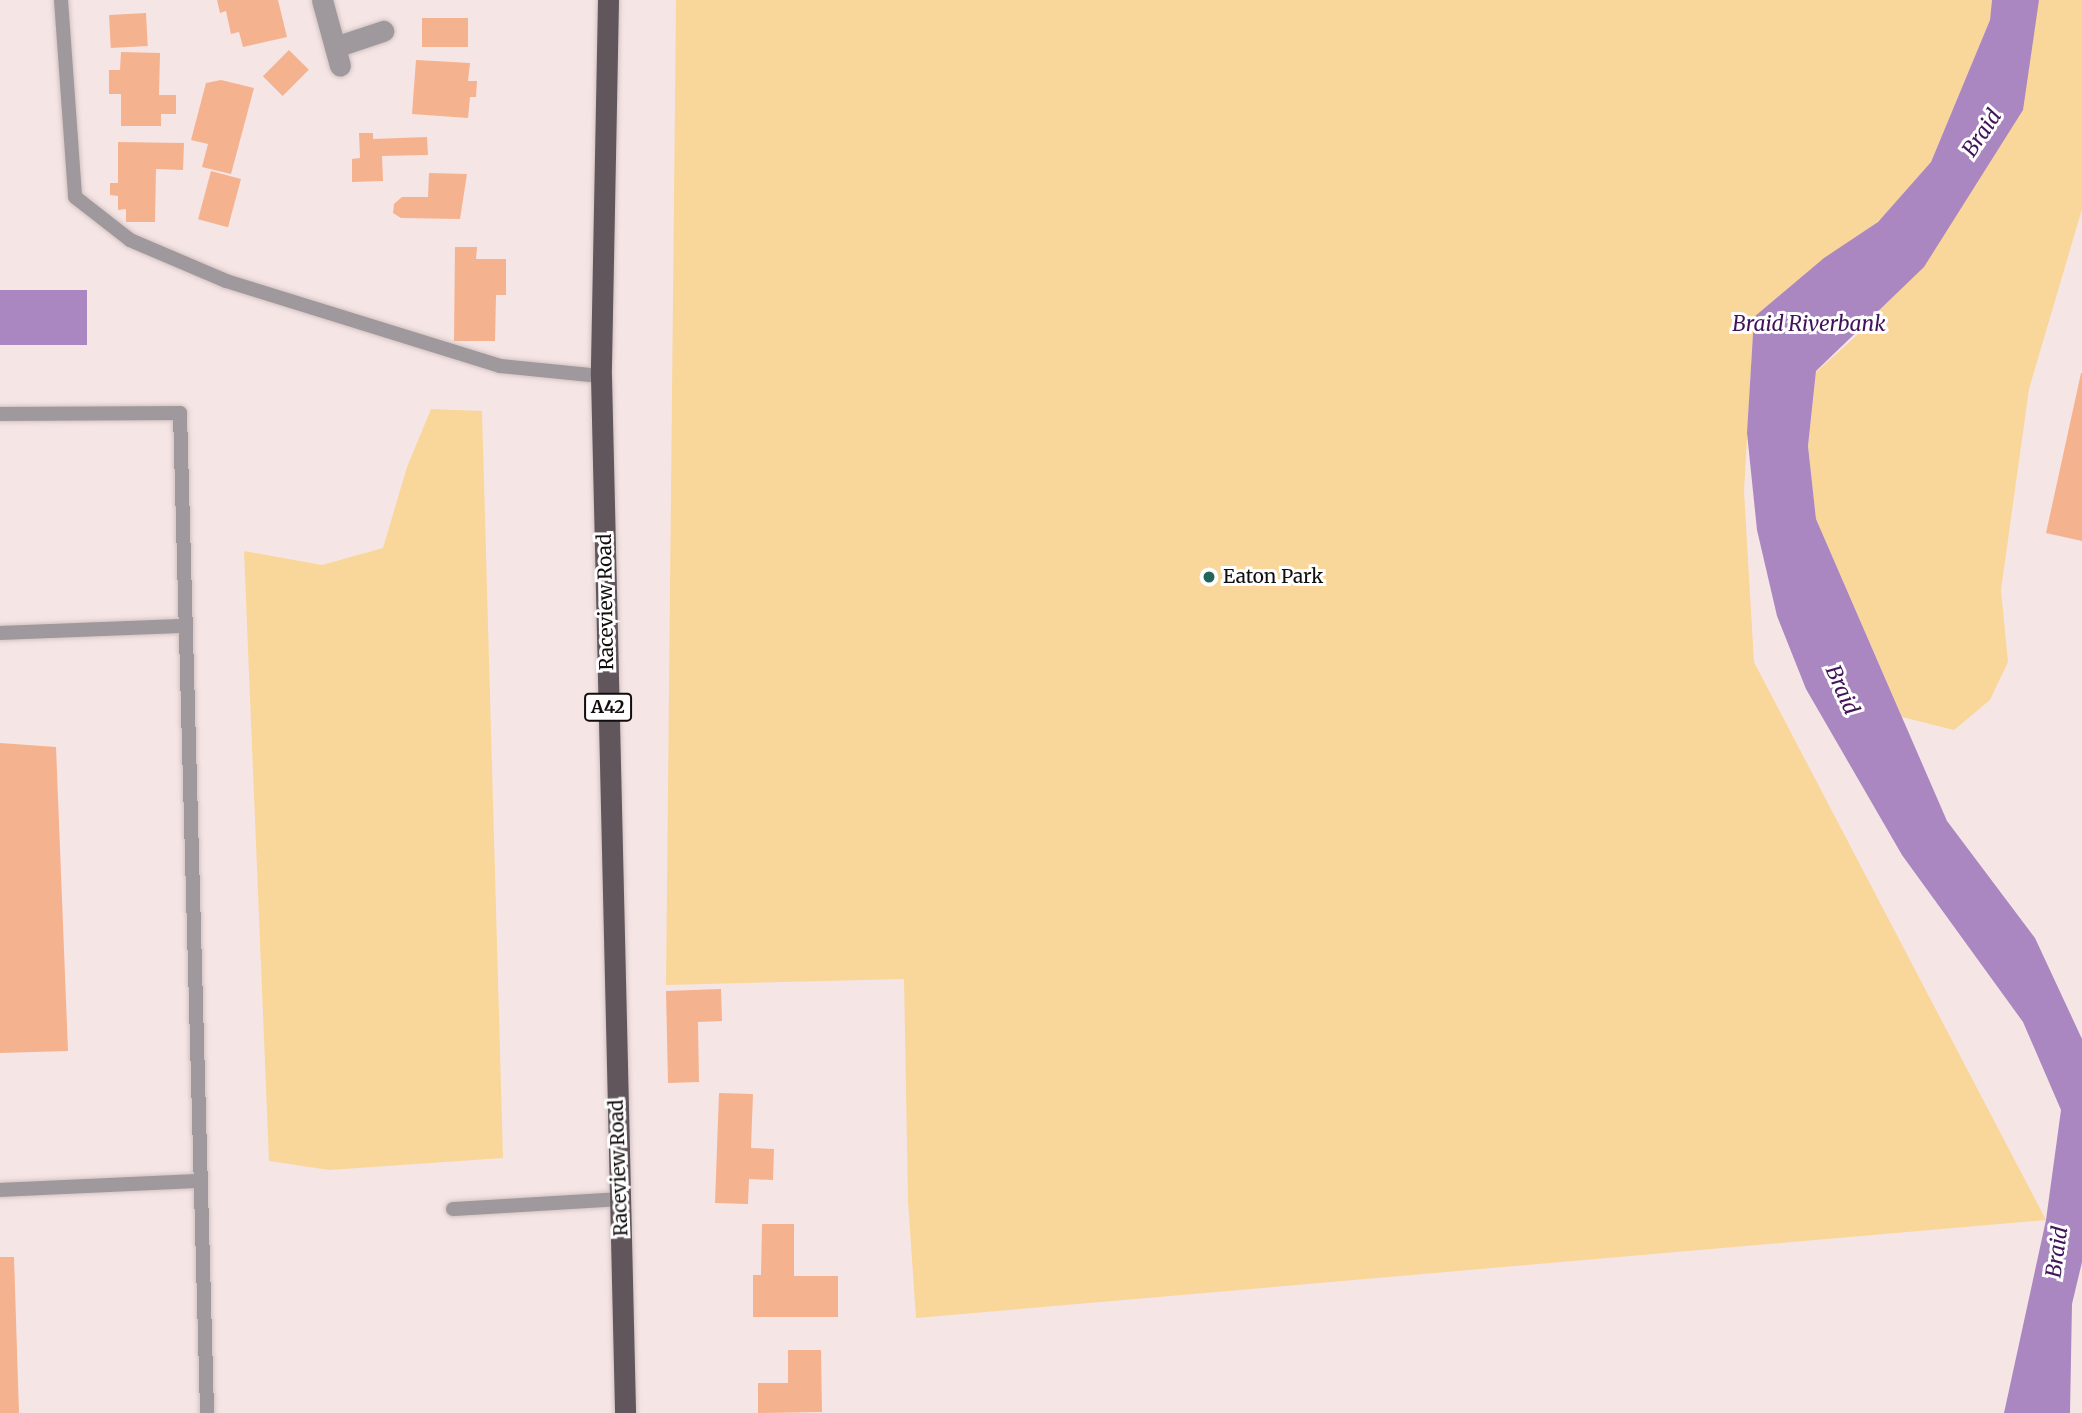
<!DOCTYPE html>
<style>
body{margin:0}
#map{position:relative;width:2082px;height:1413px;overflow:hidden;background:#f6e5e5;font-family:Merriweather,serif}
div>[style]{position:absolute}
[style*='--x']{left:calc(var(--x)*1px);top:calc(var(--y)*1px);width:calc(var(--w)*1px);rotate:calc(var(--a)*1deg)}
.green>*{inset:0;background:#f9d79a}
.water>*{inset:0;background:#aa87c0;transform-origin:0 0}
.building>*{inset:0;background:#f5b28f;transform-origin:0 0}
.roads{filter:drop-shadow(0 0 2px #d2c2c2) drop-shadow(0 0 2px #d2c2c2)}
.lane>*{height:14px;margin:-7px;padding:0 7px;transform-origin:7px;border-radius:7px;background:#9f989c}
.street>*{height:21px;margin:-10.5px;padding:0 10.5px;transform-origin:10.5px;border-radius:10.5px;background:#9f989c}
.primary>*{height:21px;margin:-10.5px;padding:0 10.5px;transform-origin:10.5px;border-radius:10.5px;background:#61565c}
.dots>*{width:19px;height:19px;translate:-50% -50%;box-sizing:border-box;border:4px solid #fff;border-radius:50%}
span{translate:-50% -50%;white-space:nowrap;text-align:center;line-height:1.15;-webkit-text-stroke:6px #fff;paint-order:stroke}
.shield-label span{padding:2px 5px;background:#fff;border:2px solid;border-radius:5px;-webkit-text-stroke-width:0}
.shield-label{font-size:18px;color:#130d0d;font-weight:700}
.poi-label{font-size:19px;color:#130d0d}
.left{translate:0 -50%;text-align:left}
.street-label{font-size:19px;color:#130d0d}
.water-label{font-size:21px;color:#421359;font-style:italic}
</style>
<div id="map">
<div class="green">
<i style="clip-path:polygon(676px 0,1992px 0,1990px 20px,1931px 162px,1878px 222px,1816px 265px,1754px 317px,1744px 491px,1754px 662px,2046px 1220px,916px 1318px,908px 1201px,904px 979px,666px 985px)"></i>
<i style="clip-path:polygon(2038px 0,2082px 0,2082px 209px,2029px 389px,2001px 590px,2008px 662px,1990px 700px,1954px 730px,1902px 717px,1816px 519px,1808px 446px,1816px 372px,1875px 319px)"></i>
<i style="clip-path:polygon(431px 409px,482px 411px,503px 1158px,329px 1170px,269px 1161px,244px 551px,322px 565px,383px 548px,407px 467px)"></i>
</div>
<div class="water">
<i style="clip-path:polygon(1992px 0,2039px 0,2023px 110px,1924px 267px,1816px 371px,1808px 446px,1816px 519px,1947px 821px,2035px 938px,2082px 1039px,2082px 1262px,2072px 1304px,2070px 1413px,2004px 1413px,2046px 1220px,2061px 1110px,2023px 1022px,1902px 855px,1806px 689px,1777px 616px,1757px 530px,1747px 433px,1754px 317px,1824px 258px,1878px 222px,1931px 162px,1990px 20px)"></i>
<i style="left:87px;top:290px;width:55px;height:87px;rotate:90deg"></i>
</div>
<div class="building">
<i style="clip-path:polygon(217px 0,278px 0,287px 37px,243px 47px,239px 32px,231px 34px,226px 11px,220px 13px)"></i>
<i style="left:146px;top:13px;width:33px;height:37px;rotate:87deg"></i>
<i style="left:468px;top:18px;width:29px;height:46px;rotate:90deg"></i>
<i style="left:289px;top:50px;width:28px;height:37px;rotate:45deg"></i>
<i style="clip-path:polygon(121px 52px,160px 53px,159px 95px,176px 95px,176px 114px,161px 114px,161px 126px,121px 126px,121px 94px,109px 94px,109px 70px,120px 70px)"></i>
<i style="clip-path:polygon(416px 60px,470px 63px,468px 81px,477px 81px,476px 97px,470px 97px,468px 118px,412px 114px)"></i>
<i style="clip-path:polygon(221px 80px,254px 88px,231px 174px,202px 167px,208px 144px,191px 140px,206px 83px)"></i>
<i style="clip-path:polygon(359px 133px,373px 133px,373px 139px,427px 137px,428px 155px,382px 156px,383px 181px,352px 182px,352px 159px,360px 158px)"></i>
<i style="clip-path:polygon(118px 142px,184px 143px,183px 170px,156px 169px,155px 222px,126px 222px,126px 209px,118px 210px,118px 196px,110px 195px,110px 183px,118px 183px)"></i>
<i style="left:211px;top:171px;width:31px;height:50px;rotate:15deg"></i>
<i style="clip-path:polygon(429px 173px,467px 174px,460px 219px,401px 218px,393px 213px,394px 204px,402px 197px,428px 197px)"></i>
<i style="clip-path:polygon(455px 247px,477px 247px,476px 259px,506px 259px,506px 295px,496px 295px,495px 341px,454px 341px)"></i>
<i style="clip-path:polygon(2081px 373px,2082px 373px,2082px 541px,2046px 533px)"></i>
<i style="clip-path:polygon(0 743px,56px 747px,68px 1051px,0 1053px)"></i>
<i style="clip-path:polygon(721px 989px,722px 1021px,698px 1022px,699px 1082px,668px 1083px,666px 991px)"></i>
<i style="clip-path:polygon(719px 1093px,753px 1094px,751px 1148px,774px 1149px,773px 1180px,749px 1179px,748px 1204px,715px 1203px)"></i>
<i style="clip-path:polygon(762px 1224px,794px 1224px,794px 1276px,838px 1276px,838px 1317px,753px 1317px,753px 1275px,761px 1275px)"></i>
<i style="clip-path:polygon(0 1257px,14px 1257px,19px 1413px,0 1413px)"></i>
<i style="clip-path:polygon(788px 1350px,821px 1350px,822px 1412px,758px 1413px,758px 1383px,788px 1383px)"></i>
</div>
<div class="roads">
<div class="lane">
<i style="--x:61;--y:0;--w:197;--a:85.9"></i>
<i style="--x:75;--y:197;--w:70;--a:38"></i>
<i style="--x:130;--y:240;--w:104;--a:23.1"></i>
<i style="--x:226;--y:281;--w:287;--a:17.2"></i>
<i style="--x:500;--y:366;--w:101;--a:5.7"></i>
<i style="--x:0;--y:414;--w:180;--a:-0.3"></i>
<i style="--x:180;--y:413;--w:1000;--a:88.45"></i>
<i style="--x:0;--y:633;--w:186;--a:-2.2"></i>
<i style="--x:0;--y:1190;--w:201;--a:-2.6"></i>
<i style="--x:453;--y:1209;--w:166;--a:-3.4"></i>
</div>
<div class="street">
<i style="--x:322;--y:0;--w:68;--a:74.7"></i>
<i style="--x:335;--y:47;--w:51;--a:-18.4"></i>
</div>
<div class="primary">
<i style="--x:608;--y:0;--w:376;--a:91.1"></i>
<i style="--x:601;--y:376;--w:1037;--a:88.67"></i>
</div>
</div>
<div class="dots">
<i style="left:1209px;top:577px;background:#216659"></i>
</div>
<div class="shield-label">
<span style="left:608px;top:707px">A42</span>
</div>
<div class="poi-label">
<span class="left" style="left:1223px;top:577px">Eaton Park</span>
</div>
<div class="street-label">
<span style="left:606px;top:602px;rotate:-91deg">Raceview Road</span>
<span style="left:619px;top:1168px;rotate:-92deg">Raceview Road</span>
</div>
<div class="water-label">
<span style="left:1982px;top:133px;rotate:-56deg">Braid</span>
<span style="left:1809px;top:324px">Braid Riverbank</span>
<span style="left:1842px;top:690px;rotate:66deg">Braid</span>
<span style="left:2057px;top:1252px;rotate:-82deg">Braid</span>
</div>
</div>
